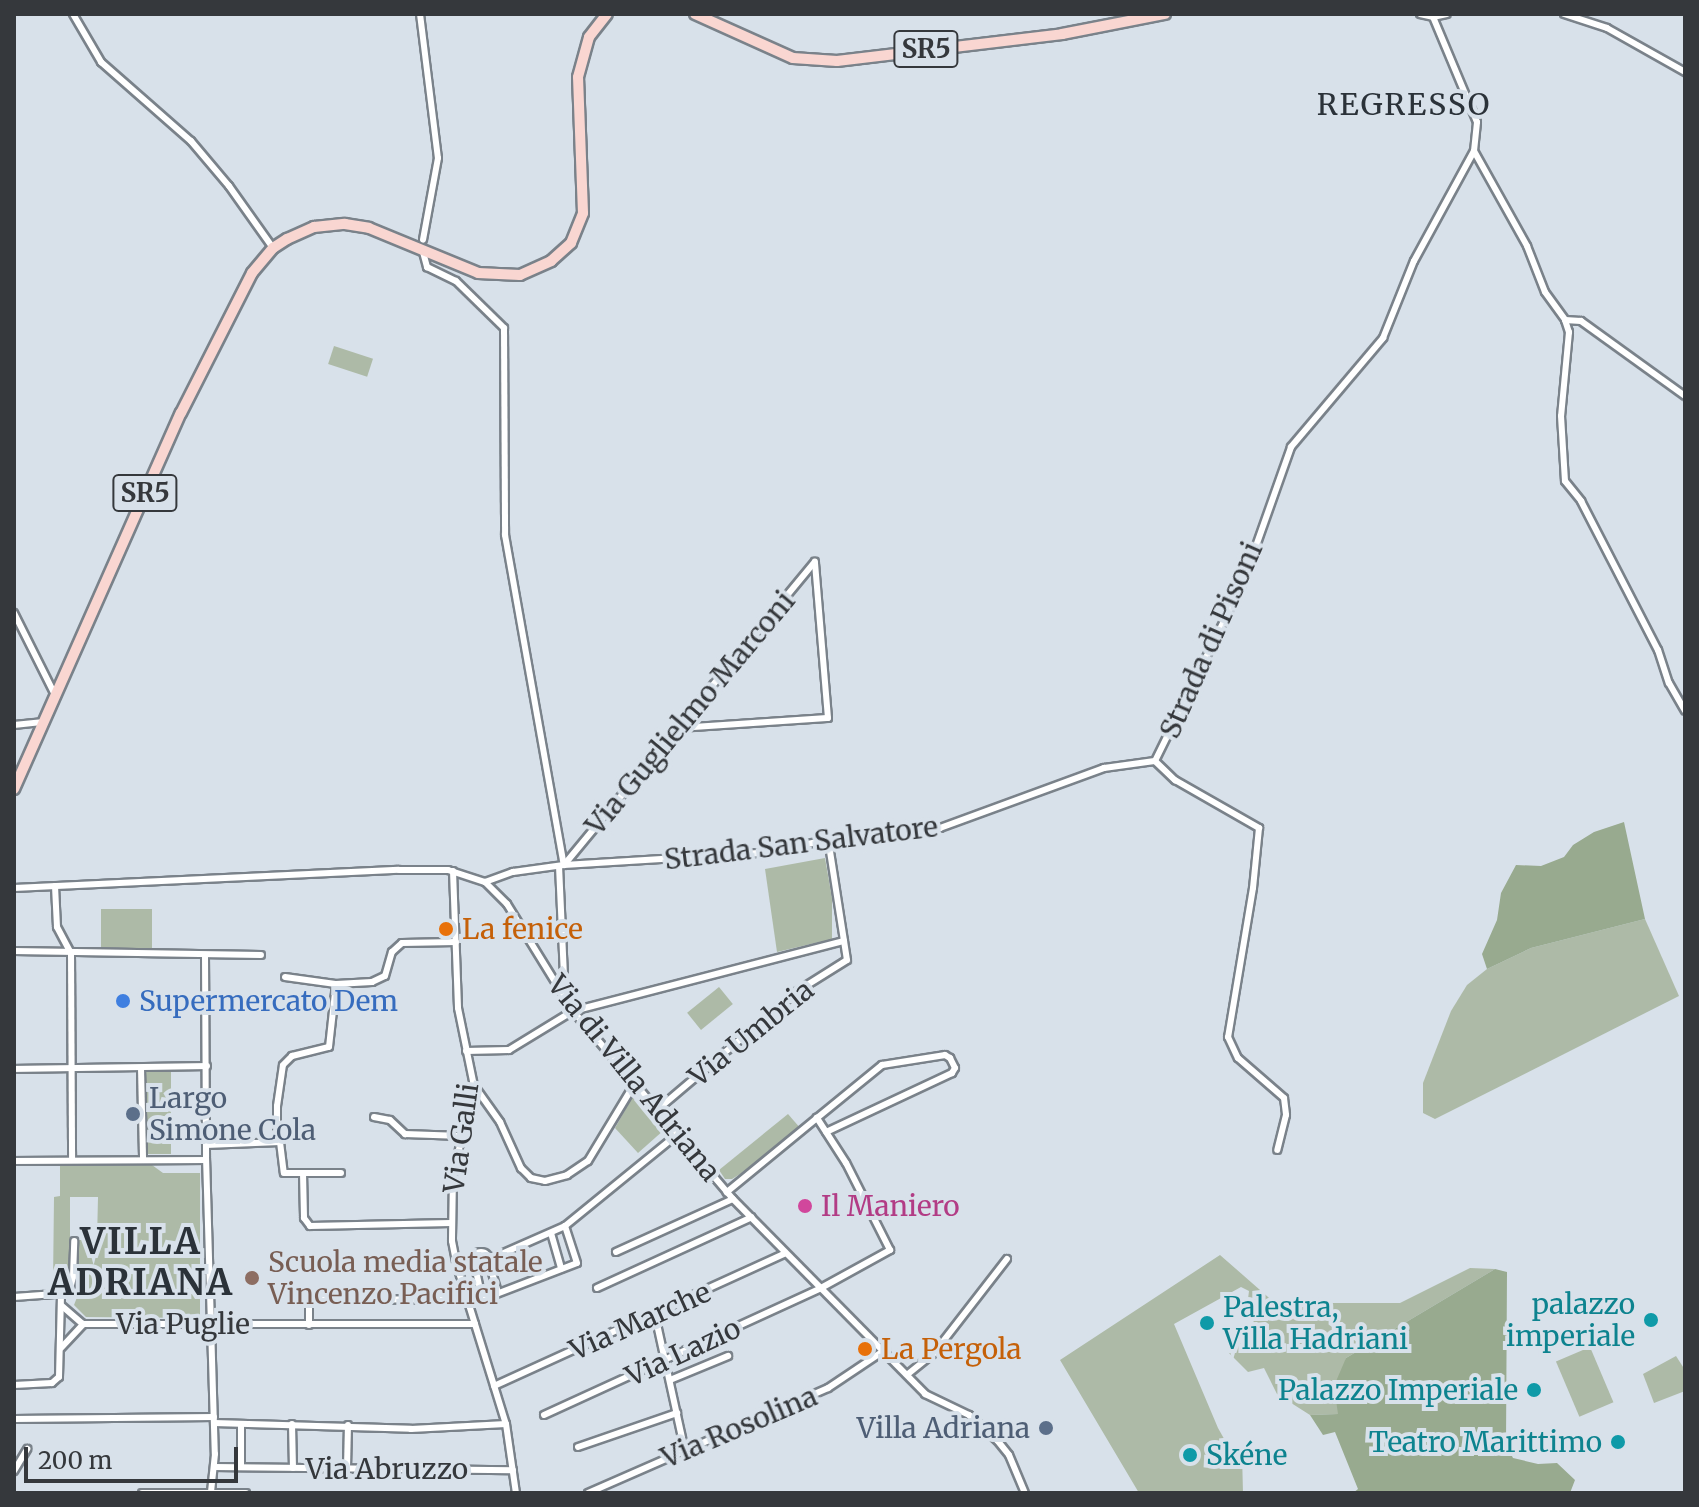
<!DOCTYPE html>
<meta charset="utf-8">
<style>
body{margin:0}
#map{position:relative;width:1699px;height:1507px;overflow:hidden;background:#d8e1ea;font-family:Merriweather,serif}
div>[style]{position:absolute}
[style*='--x']{left:calc(var(--x)*1px);top:calc(var(--y)*1px);width:calc(var(--w)*1px);rotate:calc(var(--a)*1deg)}
.green>*{inset:0;background:#adbaa7;transform-origin:0 0}
.forest>*{inset:0;background:#98aa8f}
.roads{filter:drop-shadow(2px 0 #7a828a) drop-shadow(-2px 0 #7a828a) drop-shadow(0 2px #7a828a) drop-shadow(0 -2px #7a828a)}
.minor>*{height:6px;margin:-3px;padding:0 3px;transform-origin:3px;border-radius:3px;background:#fff}
.minor>.ring{margin:-3px;padding:0;box-sizing:content-box;background:none;border:6px solid #fff;border-radius:50%}
.primary>*{height:10px;margin:-5px;padding:0 5px;transform-origin:5px;border-radius:5px;background:#f9d6d1}
.dots>*{width:22px;height:22px;translate:-50% -50%;box-sizing:border-box;border:4px solid #d8e1ea;border-radius:50%}
span{translate:-50% -50%;white-space:nowrap;text-align:center;line-height:1.15;-webkit-text-stroke:8px #d8e1ea;paint-order:stroke}
.shield-label span{padding:2px 6px;background:#d8e1ea;border:2px solid;border-radius:6px;-webkit-text-stroke-width:0}
.shield-label{font-size:26px;color:#35383c;font-weight:700}
.street-label{font-size:28px;color:#35383c}
.food-label{font-size:28px;color:#c56008}
.left{translate:0 -50%;text-align:left}
.shop-label{font-size:28px;color:#366cbe}
.service-label{font-size:28px;color:#4e5e75}
.right{translate:-100% -50%;text-align:right}
.hotel-label{font-size:28px;color:#b23c85}
.education-label{font-size:28px;color:#785e54}
.culture-label{font-size:28px;color:#0d838f}
.neighbourhood-label{font-size:30px;color:#2b3239;letter-spacing:2px}
.district-label{font-size:36px;color:#2b3239;font-weight:700;letter-spacing:2px}
.frame{position:absolute;inset:0;border:16px solid #35383c;pointer-events:none}
.scale{position:absolute;left:24px;top:1447px;width:214px;height:36px;box-sizing:border-box;border:4px solid #35383c;border-top:0;padding-left:10px;font-size:24px;line-height:28px;white-space:nowrap;color:#35383c;-webkit-text-stroke:6px #d8e1ea;paint-order:stroke}
</style>
<div id="map">
<div class="green">
<i style="left:334px;top:346px;width:41px;height:19px;rotate:18deg"></i>
<i style="clip-path:polygon(825px 858px,832px 898px,832px 939px,777px 952px,765px 869px)"></i>
<i style="left:101px;top:909px;width:51px;height:39px"></i>
<i style="clip-path:polygon(1645px 919px,1679px 996px,1435px 1119px,1423px 1113px,1423px 1083px,1451px 1011px,1467px 985px,1487px 969px,1531px 948px)"></i>
<i style="left:719px;top:987px;width:22px;height:41px;rotate:51deg"></i>
<i style="left:145px;top:1071px;width:26px;height:83px"></i>
<i style="clip-path:polygon(634px 1094px,664px 1130px,638px 1153px,615px 1128px)"></i>
<i style="clip-path:polygon(788px 1114px,801px 1129px,758px 1163px,732px 1179px,725px 1179px,719px 1170px)"></i>
<i style="clip-path:polygon(152px 1165px,163px 1173px,200px 1173px,200px 1318px,86px 1317px,74px 1305px,81px 1287px,76px 1276px,79px 1272px,75px 1274px,76px 1240px,97px 1240px,98px 1197px,70px 1197px,70px 1283px,53px 1284px,54px 1197px,60px 1196px,60px 1166px)"></i>
<i style="clip-path:polygon(1220px 1255px,1275px 1303px,1400px 1303px,1470px 1268px,1495px 1269px,1346px 1358px,1338px 1414px,1310px 1415px,1277px 1394px,1264px 1368px,1248px 1372px,1228px 1352px,1260px 1331px,1241px 1303px,1248px 1299px,1249px 1291px,1241px 1287px,1174px 1324px,1218px 1428px,1227px 1444px,1242px 1454px,1243px 1493px,1139px 1493px,1060px 1360px)"></i>
<i style="left:1590px;top:1347px;width:60px;height:37px;rotate:67deg"></i>
<i style="clip-path:polygon(1676px 1356px,1685px 1370px,1685px 1391px,1654px 1403px,1643px 1374px)"></i>
</div>
<div class="forest">
<i style="clip-path:polygon(1624px 822px,1645px 919px,1531px 948px,1487px 969px,1482px 954px,1497px 920px,1501px 893px,1516px 865px,1541px 866px,1564px 857px,1573px 845px,1594px 832px)"></i>
<i style="clip-path:polygon(1495px 1269px,1507px 1272px,1506px 1444px,1513px 1458px,1538px 1464px,1557px 1463px,1575px 1480px,1570px 1493px,1353px 1493px,1358px 1489px,1335px 1432px,1323px 1435px,1310px 1415px,1338px 1414px,1334px 1386px,1346px 1358px)"></i>
</div>
<div class="roads">
<div class="minor">
<i style="--x:73;--y:14;--w:56;--a:59.7"></i>
<i style="--x:101;--y:62;--w:120;--a:41.3"></i>
<i style="--x:191;--y:141;--w:59;--a:49.8"></i>
<i style="--x:229;--y:186;--w:76;--a:54.6"></i>
<i style="--x:420;--y:14;--w:145;--a:82.9"></i>
<i style="--x:438;--y:158;--w:83;--a:100.4"></i>
<i style="--x:1420;--y:14;--w:13;--a:13"></i>
<i style="--x:1433;--y:17;--w:14;--a:-12"></i>
<i style="--x:1564;--y:14;--w:45;--a:18"></i>
<i style="--x:1607;--y:28;--w:90;--a:29.4"></i>
<i style="--x:1474;--y:151;--w:109;--a:60.8"></i>
<i style="--x:1527;--y:246;--w:49;--a:68.6"></i>
<i style="--x:1545;--y:292;--w:34;--a:54"></i>
<i style="--x:1565;--y:320;--w:13;--a:72"></i>
<i style="--x:1569;--y:332;--w:84;--a:95.4"></i>
<i style="--x:1561;--y:416;--w:65;--a:86.5"></i>
<i style="--x:1565;--y:481;--w:26;--a:51"></i>
<i style="--x:1581;--y:501;--w:168;--a:62.7"></i>
<i style="--x:1658;--y:650;--w:35;--a:72"></i>
<i style="--x:1669;--y:683;--w:32;--a:60"></i>
<i style="--x:423;--y:252;--w:16;--a:75"></i>
<i style="--x:427;--y:267;--w:32;--a:26"></i>
<i style="--x:456;--y:281;--w:67;--a:44.4"></i>
<i style="--x:504;--y:328;--w:207;--a:89.7"></i>
<i style="--x:505;--y:535;--w:335;--a:79.9"></i>
<i style="--x:1565;--y:320;--w:16;--a:4"></i>
<i style="--x:1581;--y:321;--w:128;--a:35.8"></i>
<i style="--x:14;--y:613;--w:92;--a:63.4"></i>
<i style="--x:14;--y:725;--w:30;--a:-6"></i>
<i style="--x:678;--y:728;--w:150;--a:-3.8"></i>
<i style="--x:828;--y:718;--w:157;--a:-94.8"></i>
<i style="--x:1155;--y:761;--w:202;--a:-63.8"></i>
<i style="--x:1244;--y:580;--w:141;--a:-70.5"></i>
<i style="--x:1291;--y:447;--w:143;--a:-49.8"></i>
<i style="--x:1383;--y:338;--w:83;--a:-68.1"></i>
<i style="--x:1414;--y:261;--w:125;--a:-61.4"></i>
<i style="--x:1474;--y:151;--w:29;--a:-84"></i>
<i style="--x:1477;--y:122;--w:114;--a:-112.7"></i>
<i style="--x:1155;--y:761;--w:28;--a:44"></i>
<i style="--x:1175;--y:780;--w:97;--a:29.7"></i>
<i style="--x:1259;--y:828;--w:60;--a:95.7"></i>
<i style="--x:1253;--y:888;--w:151;--a:99.5"></i>
<i style="--x:1228;--y:1037;--w:23;--a:65"></i>
<i style="--x:1238;--y:1058;--w:61;--a:41"></i>
<i style="--x:1284;--y:1098;--w:17;--a:83"></i>
<i style="--x:1286;--y:1115;--w:36;--a:104"></i>
<i style="--x:564;--y:865;--w:393;--a:-50.4"></i>
<i style="--x:559;--y:866;--w:130;--a:87.4"></i>
<i style="--x:453;--y:871;--w:137;--a:87.9"></i>
<i style="--x:458;--y:1008;--w:80;--a:78.4"></i>
<i style="--x:474;--y:1086;--w:91;--a:103.3"></i>
<i style="--x:453;--y:1175;--w:66;--a:90.9"></i>
<i style="--x:452;--y:1241;--w:25;--a:79"></i>
<i style="--x:457;--y:1266;--w:165;--a:72.8"></i>
<i style="--x:506;--y:1424;--w:70;--a:81.8"></i>
<i style="--x:485;--y:882;--w:30;--a:-20"></i>
<i style="--x:513;--y:872;--w:51;--a:-7.8"></i>
<i style="--x:564;--y:865;--w:199;--a:-3.5"></i>
<i style="--x:763;--y:853;--w:111;--a:-11.4"></i>
<i style="--x:872;--y:831;--w:68;--a:-2.5"></i>
<i style="--x:940;--y:828;--w:175;--a:-20.1"></i>
<i style="--x:1104;--y:768;--w:51;--a:-7.8"></i>
<i style="--x:55;--y:886;--w:41;--a:87.2"></i>
<i style="--x:57;--y:927;--w:30;--a:62"></i>
<i style="--x:71;--y:953;--w:207;--a:89.7"></i>
<i style="--x:14;--y:888;--w:385;--a:-2.7"></i>
<i style="--x:399;--y:870;--w:49;--a:0"></i>
<i style="--x:448;--y:870;--w:39;--a:18"></i>
<i style="--x:485;--y:882;--w:31;--a:45"></i>
<i style="--x:507;--y:904;--w:126;--a:58.3"></i>
<i style="--x:573;--y:1011;--w:247;--a:49.6"></i>
<i style="--x:733;--y:1199;--w:274;--a:45.4"></i>
<i style="--x:925;--y:1394;--w:49;--a:25.5"></i>
<i style="--x:969;--y:1415;--w:38;--a:42"></i>
<i style="--x:997;--y:1440;--w:19;--a:51"></i>
<i style="--x:1009;--y:1455;--w:41;--a:67.2"></i>
<i style="--x:14;--y:951;--w:247;--a:0.9"></i>
<i style="--x:205;--y:955;--w:202;--a:89.7"></i>
<i style="--x:206;--y:1157;--w:297;--a:88.3"></i>
<i style="--x:215;--y:1454;--w:39;--a:96"></i>
<i style="--x:285;--y:977;--w:51;--a:7.8"></i>
<i style="--x:466;--y:1051;--w:43;--a:-1.3"></i>
<i style="--x:509;--y:1050;--w:75;--a:-31.4"></i>
<i style="--x:573;--y:1011;--w:280;--a:-14.5"></i>
<i style="--x:141;--y:1068;--w:91;--a:88.7"></i>
<i style="--x:14;--y:1069;--w:193;--a:-0.9"></i>
<i style="--x:473;--y:1084;--w:47;--a:54.6"></i>
<i style="--x:500;--y:1122;--w:51;--a:65.5"></i>
<i style="--x:521;--y:1168;--w:14;--a:45"></i>
<i style="--x:531;--y:1178;--w:14;--a:12"></i>
<i style="--x:545;--y:1181;--w:23;--a:-15"></i>
<i style="--x:567;--y:1175;--w:25;--a:-34"></i>
<i style="--x:588;--y:1161;--w:91;--a:-58.9"></i>
<i style="--x:657;--y:1110;--w:182;--a:-40.3"></i>
<i style="--x:796;--y:992;--w:60;--a:-32.1"></i>
<i style="--x:847;--y:960;--w:122;--a:-98.9"></i>
<i style="--x:374;--y:1117;--w:16;--a:11"></i>
<i style="--x:390;--y:1120;--w:21;--a:43"></i>
<i style="--x:405;--y:1134;--w:57;--a:2"></i>
<i style="--x:817;--y:1118;--w:84;--a:-39.2"></i>
<i style="--x:882;--y:1065;--w:64;--a:-9"></i>
<i style="--x:945;--y:1055;--w:6;--a:31"></i>
<i style="--x:950;--y:1058;--w:11;--a:63"></i>
<i style="--x:955;--y:1068;--w:6;--a:121"></i>
<i style="--x:952;--y:1073;--w:139;--a:154.9"></i>
<i style="--x:277;--y:1142;--w:36;--a:-90"></i>
<i style="--x:277;--y:1106;--w:41;--a:-81.7"></i>
<i style="--x:283;--y:1065;--w:13;--a:-45"></i>
<i style="--x:292;--y:1056;--w:38;--a:-14"></i>
<i style="--x:329;--y:1047;--w:63;--a:-83.7"></i>
<i style="--x:336;--y:984;--w:36;--a:-3"></i>
<i style="--x:372;--y:982;--w:14;--a:-25"></i>
<i style="--x:385;--y:976;--w:25;--a:-74"></i>
<i style="--x:392;--y:952;--w:13;--a:-42"></i>
<i style="--x:402;--y:943;--w:54;--a:-1.1"></i>
<i style="--x:206;--y:1145;--w:74;--a:-2.3"></i>
<i style="--x:280;--y:1142;--w:31;--a:83"></i>
<i style="--x:284;--y:1173;--w:57;--a:0"></i>
<i style="--x:14;--y:1161;--w:192;--a:-0.3"></i>
<i style="--x:303;--y:1173;--w:45;--a:88.7"></i>
<i style="--x:304;--y:1218;--w:10;--a:53"></i>
<i style="--x:310;--y:1226;--w:141;--a:-1.2"></i>
<i style="--x:551;--y:1233;--w:37;--a:74"></i>
<i class="ring" style="left:473px;top:1252px;width:10px;height:10px"></i>
<i style="--x:616;--y:1252;--w:128;--a:-24.4"></i>
<i style="--x:490;--y:1259;--w:82;--a:-23.7"></i>
<i style="--x:565;--y:1226;--w:146;--a:-39.2"></i>
<i style="--x:489;--y:1263;--w:31;--a:73"></i>
<i style="--x:475;--y:1266;--w:29;--a:78"></i>
<i style="--x:481;--y:1294;--w:6;--a:39"></i>
<i style="--x:486;--y:1298;--w:97;--a:-21"></i>
<i style="--x:577;--y:1263;--w:39;--a:-108"></i>
<i style="--x:597;--y:1288;--w:170;--a:-24.6"></i>
<i style="--x:14;--y:1297;--w:55;--a:-4.2"></i>
<i style="--x:69;--y:1293;--w:16;--a:-76"></i>
<i style="--x:73;--y:1277;--w:36;--a:-88"></i>
<i style="--x:62;--y:1306;--w:28;--a:41"></i>
<i style="--x:655;--y:1315;--w:139;--a:77.6"></i>
<i style="--x:83;--y:1324;--w:392;--a:0"></i>
<i style="--x:309;--y:1325;--w:25;--a:-90"></i>
<i style="--x:309;--y:1300;--w:158;--a:-0.4"></i>
<i style="--x:61;--y:1348;--w:33;--a:-47"></i>
<i style="--x:908;--y:1374;--w:33;--a:-39"></i>
<i style="--x:934;--y:1353;--w:119;--a:-52.2"></i>
<i style="--x:670;--y:1380;--w:63;--a:-22.5"></i>
<i style="--x:14;--y:1385;--w:38;--a:-3"></i>
<i style="--x:52;--y:1383;--w:9;--a:-41"></i>
<i style="--x:59;--y:1377;--w:81;--a:-88.6"></i>
<i style="--x:494;--y:1386;--w:319;--a:-24.5"></i>
<i style="--x:544;--y:1415;--w:305;--a:-24.6"></i>
<i style="--x:821;--y:1288;--w:79;--a:-28.8"></i>
<i style="--x:890;--y:1250;--w:97;--a:-116.8"></i>
<i style="--x:846;--y:1163;--w:54;--a:-122.8"></i>
<i style="--x:817;--y:1118;--w:117;--a:140.6"></i>
<i style="--x:14;--y:1419;--w:200;--a:-0.6"></i>
<i style="--x:214;--y:1423;--w:197;--a:1.7"></i>
<i style="--x:411;--y:1429;--w:95;--a:-3"></i>
<i style="--x:241;--y:1424;--w:43;--a:90"></i>
<i style="--x:292;--y:1424;--w:44;--a:88.7"></i>
<i style="--x:578;--y:1447;--w:105;--a:-19"></i>
<i style="--x:214;--y:1467;--w:299;--a:0.6"></i>
<i style="--x:347;--y:1468;--w:43;--a:-88.7"></i>
<i style="--x:14;--y:1471;--w:26;--a:-59"></i>
<i style="--x:142;--y:1493;--w:104;--a:0"></i>
<i style="--x:588;--y:1493;--w:262;--a:-23.6"></i>
<i style="--x:828;--y:1388;--w:69;--a:-33.7"></i>
</div>
<div class="primary">
<i style="--x:695;--y:14;--w:107;--a:24.2"></i>
<i style="--x:793;--y:58;--w:44;--a:3.9"></i>
<i style="--x:837;--y:61;--w:227;--a:-6.8"></i>
<i style="--x:1062;--y:34;--w:105;--a:-11"></i>
<i style="--x:14;--y:789;--w:411;--a:-66.1"></i>
<i style="--x:181;--y:413;--w:157;--a:-63.1"></i>
<i style="--x:252;--y:273;--w:33;--a:-50"></i>
<i style="--x:273;--y:248;--w:17;--a:-33"></i>
<i style="--x:287;--y:239;--w:30;--a:-24"></i>
<i style="--x:314;--y:227;--w:31;--a:-6"></i>
<i style="--x:345;--y:224;--w:24;--a:9"></i>
<i style="--x:369;--y:228;--w:118;--a:22.4"></i>
<i style="--x:478;--y:273;--w:42;--a:2.7"></i>
<i style="--x:520;--y:275;--w:34;--a:-24"></i>
<i style="--x:551;--y:261;--w:27;--a:-42"></i>
<i style="--x:571;--y:243;--w:32;--a:-68"></i>
<i style="--x:583;--y:213;--w:136;--a:-92.1"></i>
<i style="--x:578;--y:77;--w:41;--a:-74.6"></i>
<i style="--x:589;--y:37;--w:29;--a:-52"></i>
</div>
</div>
<div class="dots">
<i style="left:446px;top:929px;background:#e8710a"></i>
<i style="left:123px;top:1001px;background:#3f7fe0"></i>
<i style="left:133px;top:1114px;background:#5c6f8a"></i>
<i style="left:805px;top:1206px;background:#d1479c"></i>
<i style="left:252px;top:1278px;background:#8d6e63"></i>
<i style="left:1651px;top:1320px;background:#0f9aa8"></i>
<i style="left:1207px;top:1323px;background:#0f9aa8"></i>
<i style="left:865px;top:1349px;background:#e8710a"></i>
<i style="left:1534px;top:1390px;background:#0f9aa8"></i>
<i style="left:1046px;top:1428px;background:#5c6f8a"></i>
<i style="left:1618px;top:1442px;background:#0f9aa8"></i>
<i style="left:1190px;top:1455px;background:#0f9aa8"></i>
</div>
<div class="shield-label">
<span style="left:926px;top:49px">SR5</span>
<span style="left:145px;top:493px">SR5</span>
</div>
<div class="street-label">
<span style="left:1211px;top:640px;rotate:-66deg">Strada di Pisoni</span>
<span style="left:690px;top:713px;rotate:-50deg">Via Guglielmo Marconi</span>
<span style="left:801px;top:843px;rotate:-7deg">Strada San Salvatore</span>
<span style="left:751px;top:1033px;rotate:-39deg">Via Umbria</span>
<span style="left:634px;top:1078px;rotate:51deg">Via di Villa Adriana</span>
<span style="left:461px;top:1138px;rotate:-82deg">Via Galli</span>
<span style="left:640px;top:1321px;rotate:-24deg">Via Marche</span>
<span style="left:183px;top:1324px">Via Puglie</span>
<span style="left:683px;top:1352px;rotate:-25deg">Via Lazio</span>
<span style="left:739px;top:1427px;rotate:-23deg">Via Rosolina</span>
<span style="left:387px;top:1469px">Via Abruzzo</span>
</div>
<div class="food-label">
<span class="left" style="left:462px;top:929px">La fenice</span>
<span class="left" style="left:881px;top:1349px">La Pergola</span>
</div>
<div class="shop-label">
<span class="left" style="left:139px;top:1001px">Supermercato Dem</span>
</div>
<div class="service-label">
<span class="left" style="left:149px;top:1114px">Largo<br>Simone Cola</span>
<span class="right" style="left:1030px;top:1428px">Villa Adriana</span>
</div>
<div class="hotel-label">
<span class="left" style="left:821px;top:1206px">Il Maniero</span>
</div>
<div class="education-label">
<span class="left" style="left:268px;top:1278px">Scuola media statale<br>Vincenzo Pacifici</span>
</div>
<div class="culture-label">
<span class="right" style="left:1635px;top:1320px">palazzo<br>imperiale</span>
<span class="left" style="left:1223px;top:1323px">Palestra,<br>Villa Hadriani</span>
<span class="right" style="left:1518px;top:1390px">Palazzo Imperiale</span>
<span class="right" style="left:1602px;top:1442px">Teatro Marittimo</span>
<span class="left" style="left:1206px;top:1455px">Skéne</span>
</div>
<div class="neighbourhood-label">
<span style="left:1404px;top:104px">REGRESSO</span>
</div>
<div class="district-label">
<span style="left:141px;top:1262px">VILLA<br>ADRIANA</span>
</div>
<div class="frame"></div>
<div class="scale">200 m</div>
</div>
